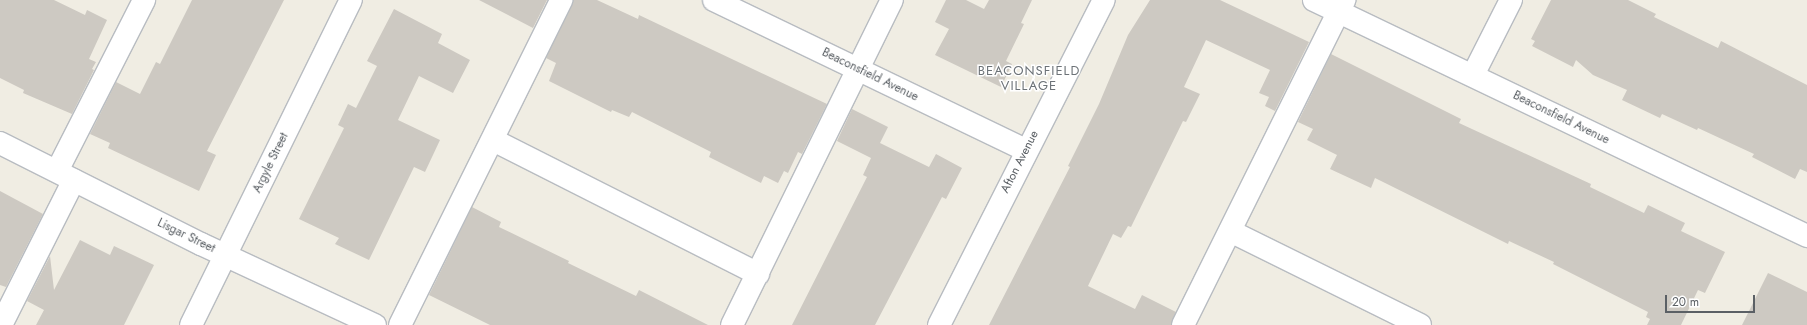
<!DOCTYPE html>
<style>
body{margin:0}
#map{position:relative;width:1807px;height:325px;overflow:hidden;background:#f0ede3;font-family:Jost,sans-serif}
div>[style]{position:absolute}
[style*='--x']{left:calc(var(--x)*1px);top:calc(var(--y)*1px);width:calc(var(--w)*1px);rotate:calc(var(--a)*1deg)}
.building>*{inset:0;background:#cdc9c2}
.roads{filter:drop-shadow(1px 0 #b8bcc1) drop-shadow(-1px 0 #b8bcc1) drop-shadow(0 1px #b8bcc1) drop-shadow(0 -1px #b8bcc1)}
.minor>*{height:22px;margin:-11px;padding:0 11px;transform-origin:11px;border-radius:11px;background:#fff}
span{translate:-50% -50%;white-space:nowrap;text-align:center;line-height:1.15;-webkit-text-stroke:3px #fff;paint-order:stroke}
.street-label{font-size:12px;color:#5b6065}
.neighbourhood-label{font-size:13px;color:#6c7277;letter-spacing:1px}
.scale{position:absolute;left:1665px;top:295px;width:90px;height:18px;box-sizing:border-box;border:2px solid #5b6065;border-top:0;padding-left:5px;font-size:12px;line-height:14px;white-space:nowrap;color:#5b6065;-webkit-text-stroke:3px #fff;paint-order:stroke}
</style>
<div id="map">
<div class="building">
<i style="clip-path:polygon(0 0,54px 0,85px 15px,87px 10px,107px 20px,89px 59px,96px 62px,92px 69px,94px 70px,72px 114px,23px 93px,24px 90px,0 78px)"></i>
<i style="clip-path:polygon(192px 0,284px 0,207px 151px,216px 155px,199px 191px,108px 148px,110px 143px,90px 134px,116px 82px,140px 94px,156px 62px,160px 64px)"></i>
<i style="clip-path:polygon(479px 0,547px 0,533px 28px)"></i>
<i style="clip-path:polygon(573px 0,597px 0,638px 19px,639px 15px,827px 104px,802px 154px,798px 152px,788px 173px,784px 171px,778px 183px,764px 176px,761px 183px,709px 157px,711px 152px,632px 112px,629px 117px,612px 110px,611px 112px,549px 81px,556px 63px,546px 58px)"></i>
<i style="clip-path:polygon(946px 0,966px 0,984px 9px,989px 0,1032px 0,1021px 23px,1024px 24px,1006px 61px,1012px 64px,1001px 87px,935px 55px,949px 29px,935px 22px)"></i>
<i style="clip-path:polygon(1150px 0,1220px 0,1309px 42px,1275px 111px,1265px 106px,1269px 97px,1259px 93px,1270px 70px,1206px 40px,1184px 87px,1200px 94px,1186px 122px,1183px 121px,1131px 227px,1128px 226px,1121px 238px,1113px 234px,1088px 286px,1135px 309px,1142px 295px,1176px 312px,1171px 325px,989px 325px,1070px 167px,1068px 166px,1099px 104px,1128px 35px)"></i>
<i style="clip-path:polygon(1551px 0,1628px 0,1656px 14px,1654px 17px,1718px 48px,1721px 41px,1807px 85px,1807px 172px,1800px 169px,1795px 179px,1752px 157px,1754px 154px,1698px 128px,1697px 130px,1662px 114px,1660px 118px,1622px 100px,1627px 90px,1593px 75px,1576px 60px,1573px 67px,1532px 46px,1535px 41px,1531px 39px)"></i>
<i style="clip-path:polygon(394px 9px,442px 34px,438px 43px,470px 60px,453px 93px,419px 76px,398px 120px,440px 140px,425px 172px,414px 167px,369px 260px,335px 244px,339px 238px,299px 219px,344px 128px,338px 125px,348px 104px,356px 108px,377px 66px,367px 61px)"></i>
<i style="clip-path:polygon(1331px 54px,1461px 119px,1459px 123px,1591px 184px,1590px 187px,1644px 213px,1648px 205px,1685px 223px,1681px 231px,1725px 252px,1705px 293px,1698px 290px,1681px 325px,1647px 325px,1650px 319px,1646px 317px,1648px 312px,1553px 264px,1554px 262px,1509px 241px,1508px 244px,1375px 178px,1371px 188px,1330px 169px,1337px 155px,1307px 140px,1313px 129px,1298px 122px)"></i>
<i style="clip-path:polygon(852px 109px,888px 127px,880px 143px,929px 167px,936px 154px,962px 168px,946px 199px,942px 197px,875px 325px,792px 325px,867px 177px,863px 175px,871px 158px,837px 141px)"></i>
<i style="clip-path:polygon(0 191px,43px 214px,6px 287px,0 285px)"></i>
<i style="clip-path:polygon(472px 207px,501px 222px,499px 227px,569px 261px,568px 263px,636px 296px,639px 290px,708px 325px,490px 325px,429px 295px)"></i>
<i style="clip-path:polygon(80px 240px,110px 255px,114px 246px,154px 265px,124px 325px,36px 325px,44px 310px,27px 301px,50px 256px,54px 290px)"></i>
<i style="clip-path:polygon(1768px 273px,1807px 292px,1807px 325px,1742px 325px)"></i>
</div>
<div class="roads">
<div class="minor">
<i style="--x:714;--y:0;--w:346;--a:25.7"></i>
<i style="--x:1314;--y:0;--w:547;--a:25.58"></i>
<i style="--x:1473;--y:75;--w:84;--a:-63.1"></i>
<i style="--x:493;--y:140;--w:297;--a:26.8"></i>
<i style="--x:0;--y:143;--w:225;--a:26.7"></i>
<i style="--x:201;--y:244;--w:192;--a:25"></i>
<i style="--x:57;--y:171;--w:192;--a:-63"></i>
<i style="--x:1230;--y:231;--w:212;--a:26.3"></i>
<i style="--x:1;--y:325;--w:162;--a:-63.3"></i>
<i style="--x:191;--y:325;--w:362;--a:-63.8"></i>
<i style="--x:400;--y:325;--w:363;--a:-63.6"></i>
<i style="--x:732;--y:325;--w:362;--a:-63.8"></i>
<i style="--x:939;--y:325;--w:364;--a:-63.1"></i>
<i style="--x:1183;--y:325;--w:363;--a:-63.6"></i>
</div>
</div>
<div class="street-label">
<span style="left:870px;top:75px;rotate:26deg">Beaconsfield Avenue</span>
<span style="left:1561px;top:118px;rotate:26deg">Beaconsfield Avenue</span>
<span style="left:1020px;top:162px;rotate:-63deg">Afton Avenue</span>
<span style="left:271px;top:163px;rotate:-64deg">Argyle Street</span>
<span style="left:186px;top:236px;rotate:26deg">Lisgar Street</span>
</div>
<div class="neighbourhood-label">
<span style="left:1029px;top:79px">BEACONSFIELD<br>VILLAGE</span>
</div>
<div class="scale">20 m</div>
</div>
